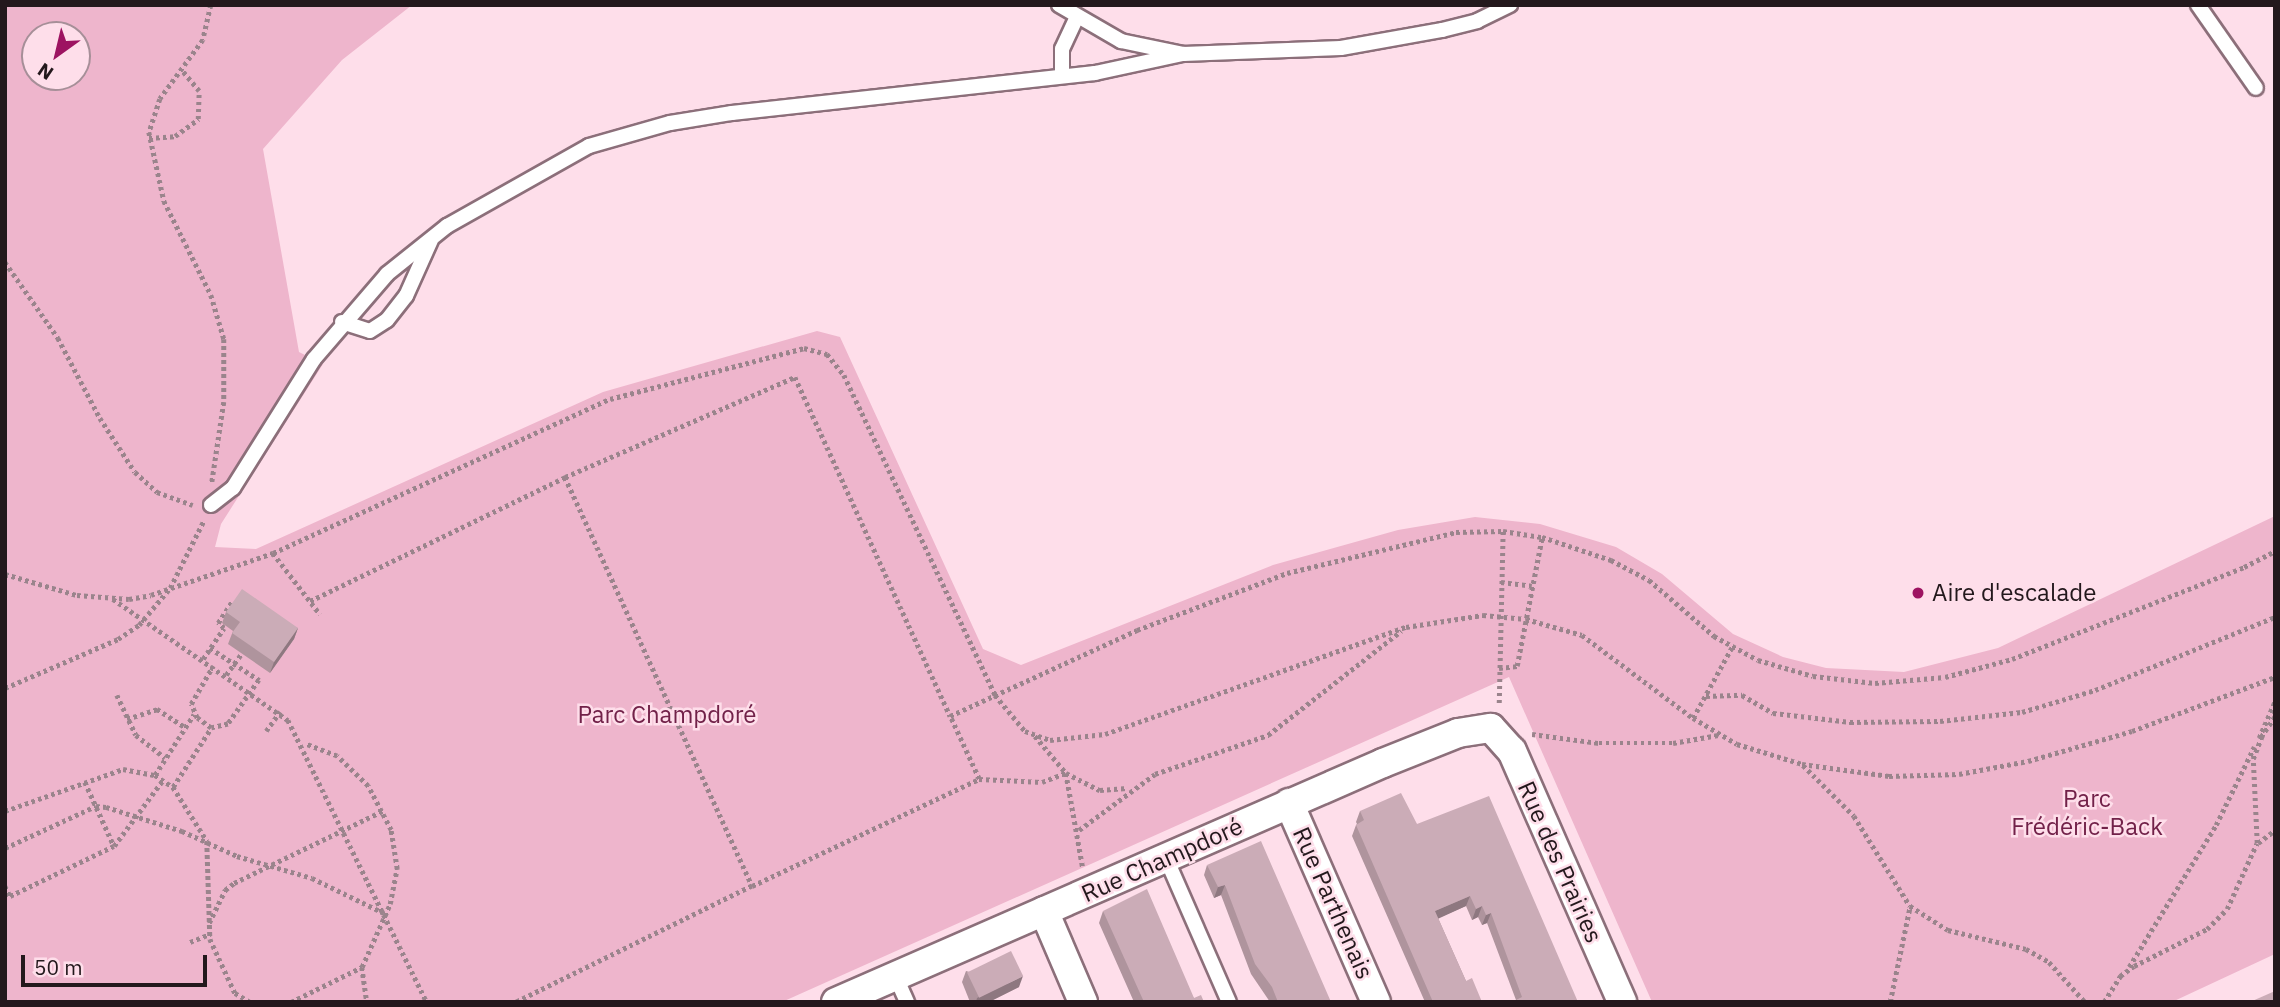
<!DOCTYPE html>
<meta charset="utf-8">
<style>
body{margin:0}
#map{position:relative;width:2280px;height:1007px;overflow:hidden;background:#fedeea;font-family:"IBM Plex Sans",sans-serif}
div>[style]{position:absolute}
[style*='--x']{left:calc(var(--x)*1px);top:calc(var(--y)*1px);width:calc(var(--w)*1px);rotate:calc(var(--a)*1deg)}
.green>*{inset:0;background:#eeb5cc}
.path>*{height:4.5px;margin-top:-2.25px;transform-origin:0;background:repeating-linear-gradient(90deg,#9a848c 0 3.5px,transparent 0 7px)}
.roads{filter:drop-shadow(2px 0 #8c6f7a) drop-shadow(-2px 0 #8c6f7a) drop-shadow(0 2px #8c6f7a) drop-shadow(0 -2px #8c6f7a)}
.lane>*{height:14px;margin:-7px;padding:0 7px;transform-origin:7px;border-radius:7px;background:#fff}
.street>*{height:28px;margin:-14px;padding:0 14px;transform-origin:14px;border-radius:14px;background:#fff}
.wall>*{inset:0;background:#af949d}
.shaded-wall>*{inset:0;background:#8e7880}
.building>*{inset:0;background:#cbacb7;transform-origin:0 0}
.dots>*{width:19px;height:19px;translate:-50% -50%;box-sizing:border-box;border:4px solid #fedeea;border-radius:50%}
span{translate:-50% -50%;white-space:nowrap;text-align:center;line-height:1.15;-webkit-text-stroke:5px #fedeea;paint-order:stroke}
.poi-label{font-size:24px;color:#23181c}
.left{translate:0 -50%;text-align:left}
.park-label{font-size:24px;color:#722149}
.street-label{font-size:24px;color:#23181c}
.frame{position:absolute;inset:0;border:7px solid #23181c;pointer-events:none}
.north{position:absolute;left:21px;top:21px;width:70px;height:70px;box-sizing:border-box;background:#fedeea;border:2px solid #a68f98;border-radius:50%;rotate:214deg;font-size:19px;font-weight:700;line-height:28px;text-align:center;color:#23181c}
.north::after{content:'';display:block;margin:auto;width:24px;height:32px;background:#9d1361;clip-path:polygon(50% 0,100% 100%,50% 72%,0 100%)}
.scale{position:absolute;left:21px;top:955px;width:186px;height:32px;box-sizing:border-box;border:4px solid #23181c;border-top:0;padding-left:9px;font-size:21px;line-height:24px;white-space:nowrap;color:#23181c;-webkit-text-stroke:5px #fedeea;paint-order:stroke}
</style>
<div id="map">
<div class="green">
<i style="clip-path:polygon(evenodd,5px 5px,412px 5px,342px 60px,263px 149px,299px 352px,323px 364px,221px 524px,215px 547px,256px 549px,603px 392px,817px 331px,840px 337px,983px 649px,1021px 665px,1273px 565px,1398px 530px,1475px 517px,1540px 524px,1616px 547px,1662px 574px,1733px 634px,1783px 657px,1826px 668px,1904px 672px,1998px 648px,2275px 516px,2275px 954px,2172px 1002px,1652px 1002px,1509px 677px,782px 1002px,5px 1002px,5px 5px,35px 35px,77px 35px,77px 77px,35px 77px,35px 35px)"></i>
</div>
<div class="path">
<i style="--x:211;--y:5;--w:36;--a:103"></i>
<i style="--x:203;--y:40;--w:73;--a:126.1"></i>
<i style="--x:160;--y:99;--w:35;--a:108"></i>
<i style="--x:149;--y:132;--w:71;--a:77.7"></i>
<i style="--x:164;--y:201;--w:105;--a:63.4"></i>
<i style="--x:211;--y:295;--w:46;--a:73.5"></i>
<i style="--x:224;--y:339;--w:63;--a:90"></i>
<i style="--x:224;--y:402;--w:81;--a:98.5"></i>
<i style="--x:149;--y:138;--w:26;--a:-4"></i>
<i style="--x:175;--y:136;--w:29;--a:-36"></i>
<i style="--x:198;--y:119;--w:28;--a:-88"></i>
<i style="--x:199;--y:91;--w:26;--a:-130"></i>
<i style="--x:5;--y:262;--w:93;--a:55.1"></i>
<i style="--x:58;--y:338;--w:90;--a:62.3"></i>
<i style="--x:100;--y:418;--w:64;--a:57.1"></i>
<i style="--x:135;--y:472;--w:30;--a:42"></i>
<i style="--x:157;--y:492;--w:38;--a:20"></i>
<i style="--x:565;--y:477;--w:251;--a:-23.5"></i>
<i style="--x:795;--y:377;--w:373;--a:65.4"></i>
<i style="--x:950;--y:716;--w:206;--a:-24.7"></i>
<i style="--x:1137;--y:630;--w:160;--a:-20.8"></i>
<i style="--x:1287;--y:573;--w:174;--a:-13.6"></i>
<i style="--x:1456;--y:532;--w:47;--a:-1.2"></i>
<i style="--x:1503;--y:531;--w:39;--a:9"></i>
<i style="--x:1542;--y:537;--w:73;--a:18.4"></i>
<i style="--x:1611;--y:560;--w:43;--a:27.8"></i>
<i style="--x:1649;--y:580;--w:86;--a:40.7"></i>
<i style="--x:1714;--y:636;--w:50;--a:28.6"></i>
<i style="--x:1758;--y:660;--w:57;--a:16.2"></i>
<i style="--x:1813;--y:676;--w:62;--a:6.4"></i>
<i style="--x:1875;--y:683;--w:70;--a:-4.9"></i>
<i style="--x:1945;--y:677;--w:69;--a:-15"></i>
<i style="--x:2012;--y:659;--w:250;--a:-21.6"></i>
<i style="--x:2244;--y:567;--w:35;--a:-27"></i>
<i style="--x:273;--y:553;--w:77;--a:52.4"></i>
<i style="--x:5;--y:574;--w:75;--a:16.3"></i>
<i style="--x:77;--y:595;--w:52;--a:4.4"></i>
<i style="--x:129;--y:599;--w:22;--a:-10"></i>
<i style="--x:151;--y:595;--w:129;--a:-19"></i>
<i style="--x:273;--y:553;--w:371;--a:-24.6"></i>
<i style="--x:610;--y:399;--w:201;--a:-14.7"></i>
<i style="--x:804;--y:348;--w:24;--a:15"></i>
<i style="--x:827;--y:354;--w:27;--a:51"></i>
<i style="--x:844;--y:375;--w:354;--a:64.7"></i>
<i style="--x:995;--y:695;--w:47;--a:50.2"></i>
<i style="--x:1025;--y:731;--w:27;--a:20"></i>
<i style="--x:1050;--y:740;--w:55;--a:-6.2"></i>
<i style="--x:1105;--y:734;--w:319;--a:-19.6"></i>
<i style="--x:1406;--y:627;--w:78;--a:-8.9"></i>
<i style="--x:1483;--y:615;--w:43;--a:5.3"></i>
<i style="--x:1526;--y:619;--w:58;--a:15.9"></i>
<i style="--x:1582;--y:635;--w:139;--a:36.8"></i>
<i style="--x:1693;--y:718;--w:51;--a:30.6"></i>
<i style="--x:1737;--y:744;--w:68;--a:17.1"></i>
<i style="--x:1802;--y:764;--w:88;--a:7.9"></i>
<i style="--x:1889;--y:776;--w:70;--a:-1.6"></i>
<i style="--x:1959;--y:774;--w:70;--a:-10.7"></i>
<i style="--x:2028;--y:761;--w:108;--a:-16.1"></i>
<i style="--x:2132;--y:731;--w:153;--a:-20.7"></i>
<i style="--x:1501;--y:582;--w:31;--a:7"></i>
<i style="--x:113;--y:599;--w:213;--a:34.7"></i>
<i style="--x:288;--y:720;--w:314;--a:63.8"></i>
<i style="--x:310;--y:601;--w:284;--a:-25.9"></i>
<i style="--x:565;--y:477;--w:450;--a:65.4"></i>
<i style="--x:752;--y:886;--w:263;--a:153.8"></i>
<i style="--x:210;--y:648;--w:59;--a:33.1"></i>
<i style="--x:259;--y:680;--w:54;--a:125.2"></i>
<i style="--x:228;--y:724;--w:17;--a:167"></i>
<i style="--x:211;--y:728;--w:17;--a:-144"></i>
<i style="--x:197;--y:718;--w:15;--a:-113"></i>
<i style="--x:191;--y:704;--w:44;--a:-59.9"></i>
<i style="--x:203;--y:659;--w:37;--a:-56"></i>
<i style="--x:224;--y:628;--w:8;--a:-140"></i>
<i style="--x:218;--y:623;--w:27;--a:-57"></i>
<i style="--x:1499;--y:668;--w:18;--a:-6"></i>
<i style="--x:1517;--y:666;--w:131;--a:-79"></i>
<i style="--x:226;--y:675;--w:27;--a:-54"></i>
<i style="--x:5;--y:688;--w:123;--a:-23.4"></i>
<i style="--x:118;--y:639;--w:25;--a:-34"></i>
<i style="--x:139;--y:625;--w:48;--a:-50"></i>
<i style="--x:170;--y:588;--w:76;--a:-63.4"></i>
<i style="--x:117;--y:695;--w:44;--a:64.6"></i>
<i style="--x:136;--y:735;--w:37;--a:38"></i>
<i style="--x:1706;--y:696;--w:36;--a:-2"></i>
<i style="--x:1742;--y:695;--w:36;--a:30"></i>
<i style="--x:1773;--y:713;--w:78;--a:6.7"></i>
<i style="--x:1850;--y:722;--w:90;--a:-0.6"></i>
<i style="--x:1940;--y:721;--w:82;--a:-6.3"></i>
<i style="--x:2022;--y:712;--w:76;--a:-16.8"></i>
<i style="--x:2095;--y:690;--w:194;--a:-22.1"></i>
<i style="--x:1499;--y:703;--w:172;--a:-88.7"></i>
<i style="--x:1693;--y:718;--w:81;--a:-61.2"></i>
<i style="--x:127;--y:719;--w:32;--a:-18"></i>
<i style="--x:157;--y:709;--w:33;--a:33"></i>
<i style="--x:266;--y:731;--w:24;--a:-54"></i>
<i style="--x:1532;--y:734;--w:68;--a:7.7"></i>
<i style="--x:1599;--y:743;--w:74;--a:0"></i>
<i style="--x:1673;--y:743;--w:46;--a:-10.1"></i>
<i style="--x:1035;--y:736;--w:48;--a:50"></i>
<i style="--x:1066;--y:773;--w:97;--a:79.9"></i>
<i style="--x:2261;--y:737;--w:25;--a:-56"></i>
<i style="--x:2259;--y:738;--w:40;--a:-66.6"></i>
<i style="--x:1803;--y:765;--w:72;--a:45"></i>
<i style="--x:1854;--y:816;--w:106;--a:58.1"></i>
<i style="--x:1910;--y:906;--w:45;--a:32.3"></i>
<i style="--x:1948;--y:930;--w:80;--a:13.7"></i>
<i style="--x:2026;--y:949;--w:26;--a:29"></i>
<i style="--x:2049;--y:962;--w:54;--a:48"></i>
<i style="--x:155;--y:775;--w:72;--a:-57.4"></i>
<i style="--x:979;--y:779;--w:63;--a:2.7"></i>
<i style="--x:1042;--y:782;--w:26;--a:-21"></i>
<i style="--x:1066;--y:773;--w:38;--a:27"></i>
<i style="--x:1100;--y:790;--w:27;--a:-4"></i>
<i style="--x:85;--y:782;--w:70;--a:65.6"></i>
<i style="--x:173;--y:787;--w:70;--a:-57.2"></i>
<i style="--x:5;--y:811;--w:125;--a:-19.6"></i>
<i style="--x:123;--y:769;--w:33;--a:11"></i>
<i style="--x:155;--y:775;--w:22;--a:34"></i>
<i style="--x:173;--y:787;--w:64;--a:57.8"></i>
<i style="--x:207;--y:841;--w:98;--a:88.2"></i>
<i style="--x:210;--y:939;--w:60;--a:65.2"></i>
<i style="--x:235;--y:993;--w:17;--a:31"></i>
<i style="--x:1079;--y:830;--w:94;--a:-36.4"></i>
<i style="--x:1155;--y:774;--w:120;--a:-19"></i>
<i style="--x:1268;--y:735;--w:169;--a:-38"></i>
<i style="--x:2258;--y:843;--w:21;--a:-37"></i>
<i style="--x:5;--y:848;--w:100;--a:-24.8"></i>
<i style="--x:96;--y:806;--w:10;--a:6"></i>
<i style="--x:106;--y:807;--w:80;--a:17.5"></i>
<i style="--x:182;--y:831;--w:60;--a:24.4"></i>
<i style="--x:237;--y:856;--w:78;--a:16.3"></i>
<i style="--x:312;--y:878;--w:80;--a:25.9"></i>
<i style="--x:5;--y:886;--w:11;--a:63"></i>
<i style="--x:10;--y:896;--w:115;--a:-25.7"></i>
<i style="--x:114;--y:846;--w:82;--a:-53.4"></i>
<i style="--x:752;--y:886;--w:251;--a:-25.2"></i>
<i style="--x:979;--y:779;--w:69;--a:-114.7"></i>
<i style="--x:209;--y:923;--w:37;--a:-64"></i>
<i style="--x:225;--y:890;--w:11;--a:-38"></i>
<i style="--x:234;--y:883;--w:165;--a:-25.9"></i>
<i style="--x:190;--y:942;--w:22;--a:-22"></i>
<i style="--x:362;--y:967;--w:35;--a:82"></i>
<i style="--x:2129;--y:967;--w:167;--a:-58.5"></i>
<i style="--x:2216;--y:825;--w:87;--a:-64"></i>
<i style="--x:291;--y:1002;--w:79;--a:-26.2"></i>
<i style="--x:362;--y:967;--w:69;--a:-66"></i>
<i style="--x:390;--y:904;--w:36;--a:-79"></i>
<i style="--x:397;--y:869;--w:39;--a:-99"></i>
<i style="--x:391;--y:830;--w:50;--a:-117.6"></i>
<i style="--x:368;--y:786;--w:43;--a:-135.9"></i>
<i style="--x:337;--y:756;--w:34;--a:-159"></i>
<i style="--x:1890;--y:1002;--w:98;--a:-78.2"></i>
<i style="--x:2104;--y:1002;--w:31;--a:-58"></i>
<i style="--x:2120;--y:976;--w:17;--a:-36"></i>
<i style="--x:2134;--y:966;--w:82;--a:-26.9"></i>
<i style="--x:2207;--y:929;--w:28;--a:-45"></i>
<i style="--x:2227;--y:909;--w:72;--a:-65.6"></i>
<i style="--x:2257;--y:843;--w:84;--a:-92.7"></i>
<i style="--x:2253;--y:759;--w:26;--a:-69"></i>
</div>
<div class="roads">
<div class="lane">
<i style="--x:1059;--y:5;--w:72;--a:30.1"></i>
<i style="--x:1121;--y:41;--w:63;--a:11.8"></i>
<i style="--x:1183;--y:54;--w:158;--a:-2.2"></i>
<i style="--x:1341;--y:48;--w:103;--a:-10.1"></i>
<i style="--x:1442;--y:30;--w:36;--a:-14"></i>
<i style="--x:1477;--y:21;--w:37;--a:-26"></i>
<i style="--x:2198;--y:5;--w:101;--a:55.1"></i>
<i style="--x:1062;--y:76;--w:27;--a:-90"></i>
<i style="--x:1062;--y:49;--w:35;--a:-65"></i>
<i style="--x:342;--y:322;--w:29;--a:18"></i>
<i style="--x:370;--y:331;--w:20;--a:-33"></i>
<i style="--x:387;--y:320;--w:31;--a:-52"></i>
<i style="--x:406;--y:296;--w:61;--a:-65.9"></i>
<i style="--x:211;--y:505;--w:28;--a:-38"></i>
<i style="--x:233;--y:488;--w:152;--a:-57.9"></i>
<i style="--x:314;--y:359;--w:112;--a:-49.3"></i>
<i style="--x:387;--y:274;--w:77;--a:-38.7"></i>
<i style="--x:447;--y:226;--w:163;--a:-29.4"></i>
<i style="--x:589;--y:146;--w:84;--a:-15.9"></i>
<i style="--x:670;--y:123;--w:63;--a:-9.2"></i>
<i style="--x:732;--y:113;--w:365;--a:-6.3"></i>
<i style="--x:1095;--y:73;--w:90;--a:-12.2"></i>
<i style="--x:1166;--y:858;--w:157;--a:66.4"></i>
<i style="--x:895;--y:975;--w:30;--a:66"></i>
</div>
<div class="street">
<i style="--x:1289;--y:803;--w:217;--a:66.4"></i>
<i style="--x:1044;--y:911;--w:99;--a:66.8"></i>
<i style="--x:836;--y:1002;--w:597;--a:-23.6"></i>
<i style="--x:1383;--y:763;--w:81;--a:-21.8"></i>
<i style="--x:1458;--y:733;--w:33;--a:-9"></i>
<i style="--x:1491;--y:728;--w:31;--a:48"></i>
<i style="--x:1512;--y:751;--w:274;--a:66.3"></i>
</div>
</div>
<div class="wall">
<i style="clip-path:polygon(226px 612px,298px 628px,294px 639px,270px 673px,228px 644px,233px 631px,222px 623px)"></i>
<i style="clip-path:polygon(1360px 811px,1417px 824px,1578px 1002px,1516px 1000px,1487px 923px,1482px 925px,1478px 917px,1472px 920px,1466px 906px,1438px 918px,1466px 981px,1482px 1002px,1425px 1002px,1352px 836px,1356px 825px,1357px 824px,1356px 822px)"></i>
<i style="clip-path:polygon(1207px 865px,1331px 1002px,1270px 1002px,1251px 974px,1221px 895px,1214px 898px,1204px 875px)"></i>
<i style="clip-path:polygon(1103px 911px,1194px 998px,1204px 1002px,1134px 1002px,1099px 923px)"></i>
<i style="clip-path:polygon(966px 971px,1019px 987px,989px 1002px,970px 1002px,962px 982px)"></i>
</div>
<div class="shaded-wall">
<i style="clip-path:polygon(298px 628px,294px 639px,270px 673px,274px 662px)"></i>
<i style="clip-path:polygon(1225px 885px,1221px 895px,1214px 898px,1218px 887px)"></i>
<i style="clip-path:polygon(1470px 896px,1466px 906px,1431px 922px,1435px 911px)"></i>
<i style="clip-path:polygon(1482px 906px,1478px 917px,1472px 920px,1476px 909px)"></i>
<i style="clip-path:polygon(1491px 913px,1487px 923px,1482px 925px,1486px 915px)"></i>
<i style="clip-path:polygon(1023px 976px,1019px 987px,989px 1002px,976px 1002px,977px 998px)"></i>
</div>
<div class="building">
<i style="clip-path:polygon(242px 589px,298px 628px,274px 662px,232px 633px,240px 622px,226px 612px)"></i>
<i style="clip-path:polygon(1401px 793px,1417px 824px,1489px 796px,1578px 1002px,1512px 1002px,1522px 997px,1491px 913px,1486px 915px,1482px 906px,1476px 909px,1470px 896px,1435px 911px,1466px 981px,1472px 978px,1482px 1002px,1433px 1002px,1356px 825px,1364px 820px,1360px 811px)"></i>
<i style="clip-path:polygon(1261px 841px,1331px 1002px,1278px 1002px,1272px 987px,1255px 964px,1225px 885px,1218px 887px,1207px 865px)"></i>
<i style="clip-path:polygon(1147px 889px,1194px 998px,1201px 995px,1204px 1002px,1144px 1002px,1103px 911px)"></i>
<i style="left:1011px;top:951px;width:28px;height:49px;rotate:64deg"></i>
<i style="clip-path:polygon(2275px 991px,2275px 1002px,2250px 1002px)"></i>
</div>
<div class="dots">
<i style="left:1918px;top:593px;background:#9d1361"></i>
</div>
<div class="poi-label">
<span class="left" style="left:1932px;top:593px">Aire d'escalade</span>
</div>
<div class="park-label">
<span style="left:667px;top:715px">Parc Champdoré</span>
<span style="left:2087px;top:813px">Parc<br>Frédéric-Back</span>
</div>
<div class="street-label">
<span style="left:1162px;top:860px;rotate:-24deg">Rue Champdoré</span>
<span style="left:1560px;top:862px;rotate:66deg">Rue des Prairies</span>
<span style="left:1333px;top:903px;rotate:66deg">Rue Parthenais</span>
</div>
<div class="frame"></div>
<div class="north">N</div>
<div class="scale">50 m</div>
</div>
